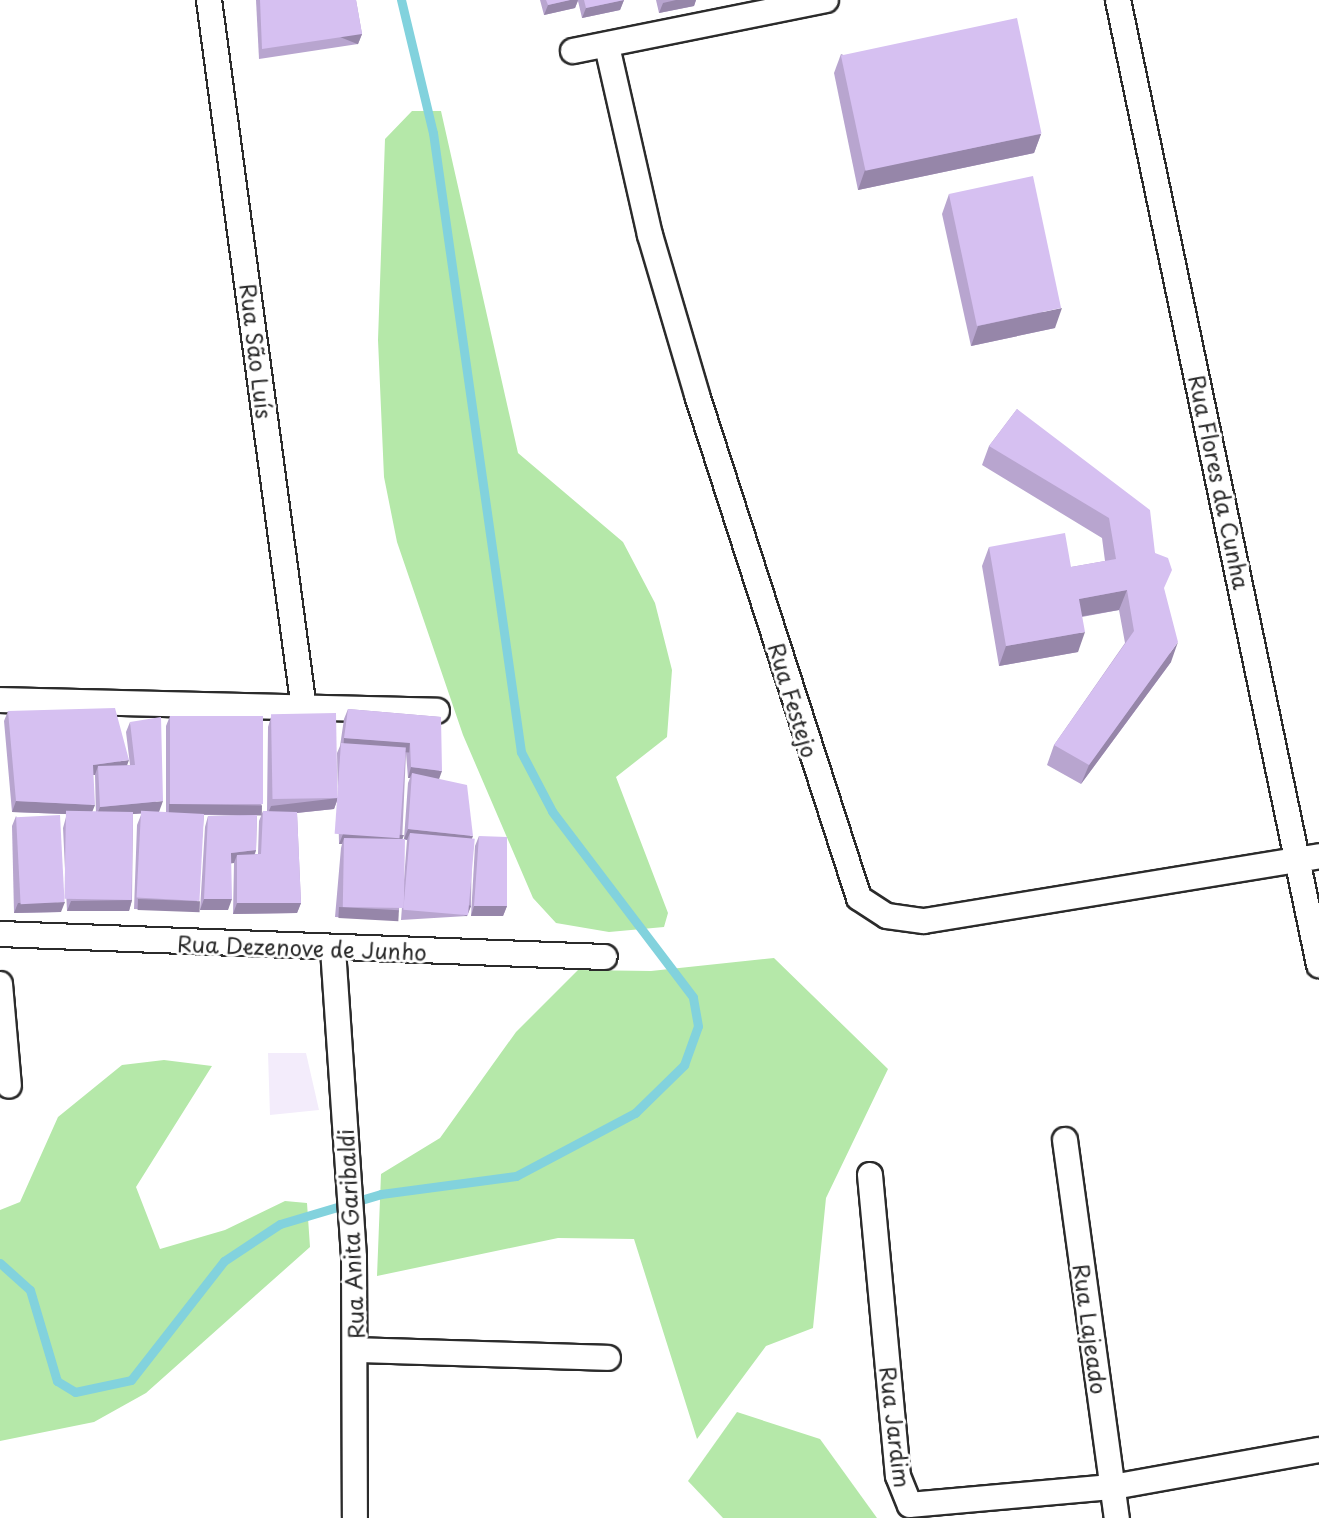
<!DOCTYPE html>
<meta charset="utf-8">
<style>
body{margin:0}
#map{position:relative;width:1319px;height:1518px;overflow:hidden;background:#fff;font-family:"Playpen Sans",sans-serif}
div>[style]{position:absolute}
[style*='--x']{left:calc(var(--x)*1px);top:calc(var(--y)*1px);width:calc(var(--w)*1px);rotate:calc(var(--a)*1deg)}
.built>*{inset:0;background:#f3ecfb}
.green>*{inset:0;background:#b5e8a9}
.stream>*{height:9px;margin:-4.5px;padding:0 4.5px;transform-origin:4.5px;border-radius:4.5px;background:#82d2dd}
.roads{filter:drop-shadow(2px 0 #2b2b2b) drop-shadow(-2px 0 #2b2b2b) drop-shadow(0 2px #2b2b2b) drop-shadow(0 -2px #2b2b2b)}
.minor>*{height:24px;margin:-12px;padding:0 12px;transform-origin:12px;border-radius:12px;background:#fff}
.wall>*{inset:0;background:#b8a5cf}
.shaded-wall>*{inset:0;background:#9686a9;transform-origin:0 0}
.building>*{inset:0;background:#d6c0f1;transform-origin:0 0}
span{translate:-50% -50%;white-space:nowrap;text-align:center;line-height:1.15;-webkit-text-stroke:6px #fff;paint-order:stroke}
.street-label{font-size:22px;color:#2b2b2b}
</style>
<div id="map">
<div class="built">
<i style="clip-path:polygon(268px 1053px,306px 1053px,319px 1110px,270px 1115px)"></i>
</div>
<div class="green">
<i style="clip-path:polygon(412px 111px,441px 111px,518px 453px,623px 542px,655px 603px,672px 670px,667px 737px,616px 777px,668px 913px,664px 927px,609px 932px,556px 923px,533px 898px,463px 735px,397px 542px,384px 477px,378px 340px,385px 139px)"></i>
<i style="clip-path:polygon(774px 958px,888px 1069px,826px 1198px,813px 1328px,766px 1346px,697px 1439px,634px 1239px,558px 1238px,377px 1276px,381px 1174px,440px 1138px,516px 1032px,578px 970px,651px 971px)"></i>
<i style="clip-path:polygon(164px 1060px,212px 1066px,136px 1187px,160px 1249px,225px 1230px,285px 1201px,307px 1203px,310px 1247px,146px 1393px,94px 1422px,0 1441px,0 1210px,20px 1202px,58px 1117px,122px 1065px)"></i>
<i style="clip-path:polygon(737px 1412px,820px 1439px,877px 1518px,723px 1518px,688px 1481px)"></i>
</div>
<div class="stream">
<i style="--x:0;--y:1263;--w:40;--a:42"></i>
<i style="--x:30;--y:1290;--w:95;--a:73.5"></i>
<i style="--x:57;--y:1381;--w:21;--a:31"></i>
<i style="--x:75;--y:1392;--w:57;--a:-12.1"></i>
<i style="--x:131;--y:1380;--w:151;--a:-52"></i>
<i style="--x:224;--y:1261;--w:67;--a:-33.5"></i>
<i style="--x:280;--y:1224;--w:105;--a:-16.5"></i>
<i style="--x:381;--y:1194;--w:136;--a:-7.6"></i>
<i style="--x:516;--y:1176;--w:135;--a:-27.9"></i>
<i style="--x:635;--y:1113;--w:69;--a:-44.4"></i>
<i style="--x:684;--y:1065;--w:41;--a:-70.3"></i>
<i style="--x:698;--y:1026;--w:29;--a:-100"></i>
<i style="--x:693;--y:997;--w:233;--a:-127.2"></i>
<i style="--x:552;--y:811;--w:67;--a:-117.7"></i>
<i style="--x:521;--y:752;--w:625;--a:-98.09"></i>
<i style="--x:433;--y:133;--w:137;--a:-103.5"></i>
</div>
<div class="roads">
<div class="minor">
<i style="--x:209;--y:0;--w:708;--a:82.37"></i>
<i style="--x:1118;--y:0;--w:986;--a:78.23"></i>
<i style="--x:607;--y:46;--w:194;--a:77.2"></i>
<i style="--x:650;--y:235;--w:167;--a:73.6"></i>
<i style="--x:697;--y:395;--w:528;--a:72.15"></i>
<i style="--x:859;--y:898;--w:33;--a:33"></i>
<i style="--x:887;--y:916;--w:37;--a:8"></i>
<i style="--x:924;--y:921;--w:400;--a:-9.3"></i>
<i style="--x:573;--y:51;--w:258;--a:-11.4"></i>
<i style="--x:0;--y:700;--w:437;--a:1.4"></i>
<i style="--x:0;--y:934;--w:605;--a:2.18"></i>
<i style="--x:333;--y:949;--w:309;--a:86.1"></i>
<i style="--x:354;--y:1257;--w:261;--a:89.8"></i>
<i style="--x:0;--y:984;--w:102;--a:85"></i>
<i style="--x:1065;--y:1140;--w:382;--a:82.2"></i>
<i style="--x:870;--y:1175;--w:302;--a:84.7"></i>
<i style="--x:898;--y:1476;--w:31;--a:68"></i>
<i style="--x:910;--y:1505;--w:204;--a:-5.1"></i>
<i style="--x:1113;--y:1487;--w:209;--a:-10.2"></i>
<i style="--x:356;--y:1350;--w:252;--a:1.8"></i>
</div>
</div>
<div class="wall">
<i style="clip-path:polygon(256px 0,356px 0,362px 34px,358px 44px,259px 59px)"></i>
<i style="clip-path:polygon(540px 0,624px 0,620px 10px,582px 18px,578px 1px,575px 8px,544px 15px)"></i>
<i style="clip-path:polygon(656px 0,696px 0,694px 6px,659px 13px)"></i>
<i style="clip-path:polygon(841px 54px,1041px 134px,1034px 153px,858px 190px,834px 73px)"></i>
<i style="clip-path:polygon(949px 194px,1055px 328px,971px 346px,942px 214px)"></i>
<i style="clip-path:polygon(1017px 409px,1155px 553px,1164px 590px,1171px 662px,1081px 784px,1047px 765px,1054px 745px,1125px 643px,1119px 610px,1082px 617px,1078px 652px,999px 666px,982px 566px,989px 547px,1071px 567px,1105px 561px,1102px 538px,982px 465px,989px 446px)"></i>
<i style="clip-path:polygon(348px 709px,441px 717px,439px 779px,472px 839px,471px 906px,467px 916px,401px 920px,407px 840px,404px 839px,408px 783px,410px 778px,408px 778px,406px 753px,399px 910px,395px 920px,335px 917px,341px 848px,342px 844px,339px 844px,337px 753px,340px 746px,344px 719px)"></i>
<i style="clip-path:polygon(evenodd,8px 711px,127px 765px,130px 765px,126px 732px,130px 722px,159px 812px,133px 814px,132px 900px,129px 911px,67px 911px,63px 828px,66px 817px,91px 815px,12px 812px,4px 721px,8px 711px,93px 775px,95px 775px,96px 815px,91px 815px,93px 775px)"></i>
<i style="clip-path:polygon(170px 716px,262px 805px,258px 815px,257px 815px,256px 850px,255px 854px,258px 854px,259px 821px,263px 811px,267px 811px,268px 727px,271px 717px,338px 798px,334px 809px,297px 813px,301px 903px,297px 913px,233px 914px,234px 863px,231px 863px,228px 910px,200px 910px,205px 827px,208px 816px,241px 815px,204px 815px,196px 911px,134px 909px,137px 825px,141px 815px,166px 814px,166px 726px)"></i>
<i style="clip-path:polygon(16px 816px,61px 912px,14px 913px,12px 826px)"></i>
<i style="clip-path:polygon(479px 836px,507px 906px,503px 916px,471px 916px,475px 846px)"></i>
</div>
<div class="shaded-wall">
<i style="clip-path:polygon(570px 0,578px 0,575px 8px,544px 15px,548px 5px)"></i>
<i style="clip-path:polygon(624px 0,620px 10px,582px 18px,586px 8px)"></i>
<i style="clip-path:polygon(676px 0,696px 0,694px 6px,659px 13px,663px 3px)"></i>
<i style="left:362px;top:34px;width:11px;height:101px;rotate:112deg"></i>
<i style="clip-path:polygon(1041px 134px,1034px 153px,858px 190px,865px 170px)"></i>
<i style="clip-path:polygon(1062px 308px,1055px 328px,971px 346px,978px 326px)"></i>
<i style="clip-path:polygon(1127px 590px,1119px 610px,1072px 618px,1079px 599px)"></i>
<i style="clip-path:polygon(1085px 632px,1078px 652px,999px 666px,1006px 646px)"></i>
<i style="clip-path:polygon(1178px 642px,1171px 662px,1081px 784px,1089px 765px)"></i>
<i style="left:344px;top:738px;width:66px;height:10px;rotate:4deg"></i>
<i style="clip-path:polygon(129px 760px,125px 771px,98px 766px,95px 775px,89px 775px,93px 765px)"></i>
<i style="clip-path:polygon(411px 767px,442px 771px,438px 782px,412px 773px,410px 778px,408px 778px)"></i>
<i style="clip-path:polygon(338px 798px,334px 809px,267px 816px,271px 806px)"></i>
<i style="clip-path:polygon(16px 801px,95px 805px,91px 815px,12px 812px)"></i>
<i style="clip-path:polygon(163px 801px,159px 812px,96px 817px,100px 807px)"></i>
<i style="left:169px;top:804px;width:93px;height:10px;rotate:1deg"></i>
<i style="clip-path:polygon(408px 829px,473px 836px,469px 846px,410px 833px,407px 840px,404px 839px)"></i>
<i style="clip-path:polygon(343px 834px,404px 835px,400px 845px,344px 838px,342px 844px,339px 844px)"></i>
<i style="clip-path:polygon(256px 850px,252px 861px,237px 855px,234px 863px,227px 864px,231px 853px)"></i>
<i style="left:138px;top:899px;width:62px;height:11px;rotate:2deg"></i>
<i style="clip-path:polygon(204px 899px,232px 899px,228px 910px,200px 910px)"></i>
<i style="clip-path:polygon(132px 900px,129px 911px,67px 911px,71px 901px)"></i>
<i style="clip-path:polygon(65px 902px,61px 912px,14px 913px,18px 903px)"></i>
<i style="clip-path:polygon(237px 903px,301px 903px,297px 913px,233px 914px)"></i>
<i style="left:471px;top:906px;width:11px;height:66px;rotate:112deg"></i>
<i style="clip-path:polygon(474px 906px,507px 906px,503px 916px,471px 916px)"></i>
<i style="left:339px;top:907px;width:60px;height:11px;rotate:3deg"></i>
</div>
<div class="building">
<i style="clip-path:polygon(260px 0,356px 0,362px 34px,262px 49px)"></i>
<i style="clip-path:polygon(546px 0,570px 0,548px 5px)"></i>
<i style="clip-path:polygon(584px 0,624px 0,586px 8px)"></i>
<i style="left:1017px;top:18px;width:118px;height:180px;rotate:78deg"></i>
<i style="left:1033px;top:176px;width:135px;height:86px;rotate:78deg"></i>
<i style="clip-path:polygon(1017px 409px,1150px 510px,1155px 553px,1168px 558px,1172px 570px,1164px 588px,1178px 642px,1089px 765px,1054px 745px,1134px 631px,1127px 590px,1079px 599px,1085px 632px,1006px 646px,989px 547px,1065px 533px,1071px 567px,1116px 559px,1109px 518px,989px 446px)"></i>
<i style="clip-path:polygon(115px 708px,129px 760px,93px 765px,95px 805px,16px 801px,8px 711px)"></i>
<i style="clip-path:polygon(348px 709px,441px 717px,442px 771px,411px 767px,410px 743px,344px 738px)"></i>
<i style="left:336px;top:713px;width:85px;height:65px;rotate:89deg"></i>
<i style="left:170px;top:716px;width:93px;height:88px"></i>
<i style="clip-path:polygon(161px 717px,163px 801px,100px 807px,98px 766px,135px 765px,130px 722px)"></i>
<i style="left:341px;top:743px;width:65px;height:91px;rotate:4deg"></i>
<i style="clip-path:polygon(412px 773px,467px 785px,473px 836px,408px 829px)"></i>
<i style="clip-path:polygon(263px 811px,297px 812px,301px 903px,237px 903px,237px 855px,261px 854px)"></i>
<i style="left:133px;top:812px;width:88px;height:67px;rotate:91deg"></i>
<i style="left:204px;top:814px;width:87px;height:63px;rotate:93deg"></i>
<i style="left:60px;top:815px;width:87px;height:44px;rotate:87deg"></i>
<i style="clip-path:polygon(257px 815px,256px 850px,231px 853px,232px 899px,204px 899px,208px 816px)"></i>
<i style="left:410px;top:833px;width:65px;height:77px;rotate:5deg"></i>
<i style="clip-path:polygon(479px 836px,507px 837px,507px 906px,474px 906px)"></i>
<i style="left:344px;top:838px;width:61px;height:69px;rotate:1deg"></i>
</div>
<div class="street-label">
<span style="left:257px;top:351px;rotate:83deg">Rua São Luís</span>
<span style="left:1220px;top:482px;rotate:78deg">Rua Flores da Cunha</span>
<span style="left:794px;top:700px;rotate:73deg">Rua Festejo</span>
<span style="left:302px;top:947px;rotate:2deg">Rua Dezenove de Junho</span>
<span style="left:350px;top:1234px;rotate:-93deg">Rua Anita Garibaldi</span>
<span style="left:1091px;top:1329px;rotate:82deg">Rua Lajeado</span>
<span style="left:896px;top:1427px;rotate:83deg">Rua Jardim</span>
</div>
</div>
